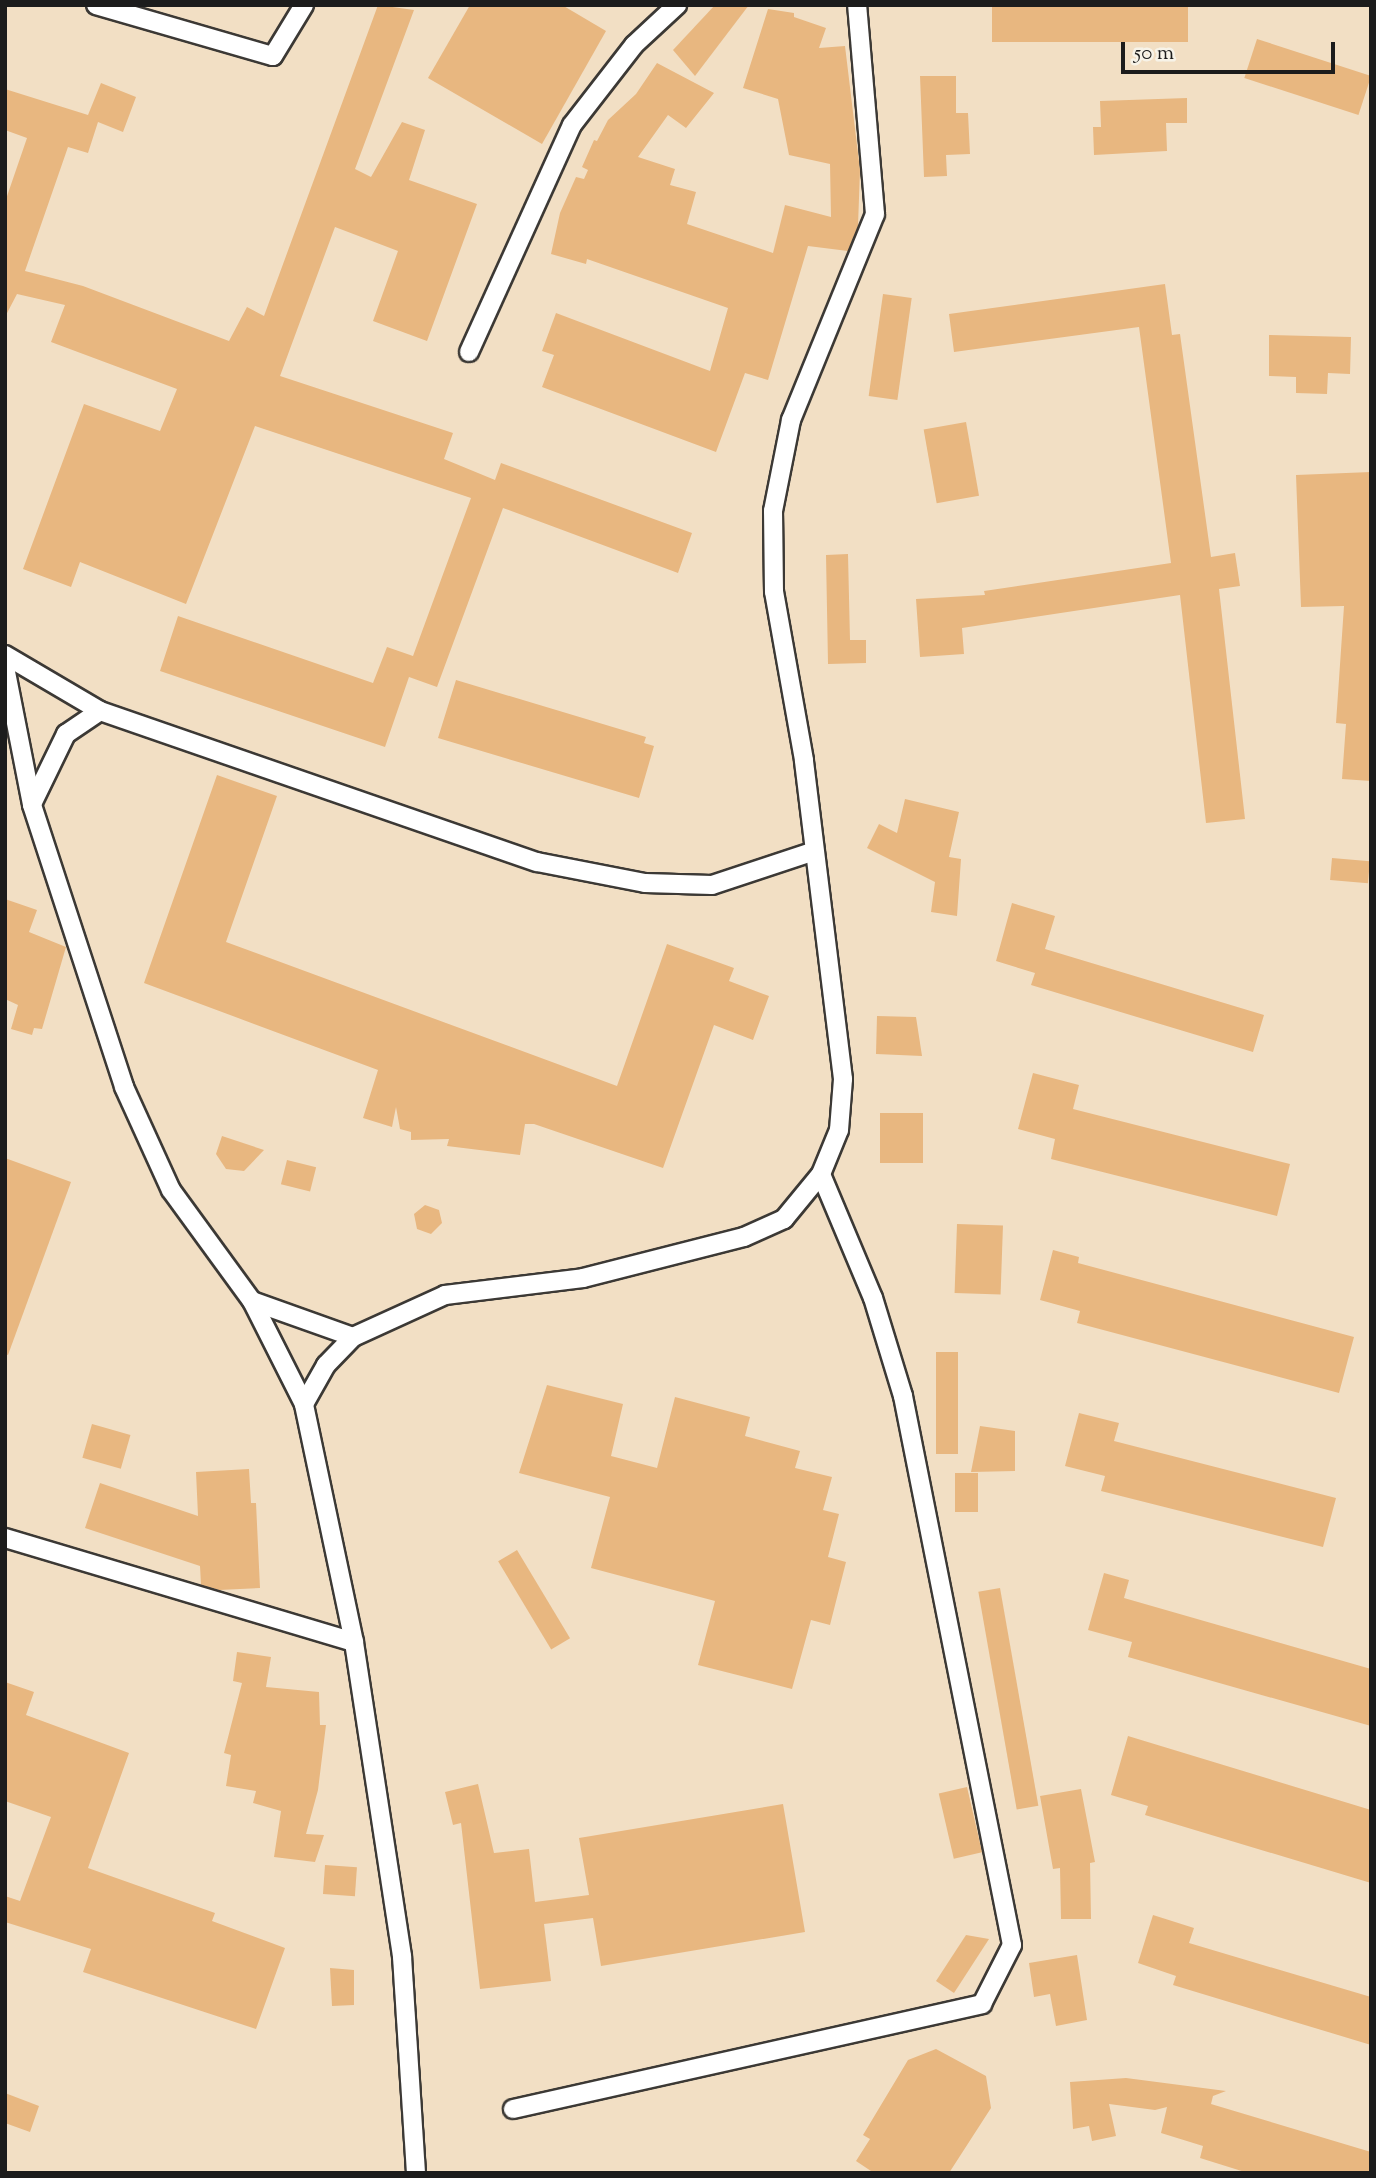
<!DOCTYPE html>
<style>
body{margin:0}
#map{position:relative;width:1376px;height:2178px;overflow:hidden;background:#f2dfc4;font-family:"Sorts Mill Goudy",serif}
div>[style]{position:absolute}
[style*='--x']{left:calc(var(--x)*1px);top:calc(var(--y)*1px);width:calc(var(--w)*1px);rotate:calc(var(--a)*1deg)}
.building>*{inset:0;background:#e8b780;transform-origin:0 0}
.roads{filter:drop-shadow(2px 0 #3c3935) drop-shadow(-2px 0 #3c3935) drop-shadow(0 2px #3c3935) drop-shadow(0 -2px #3c3935)}
.lane>*{height:18px;margin:-9px;padding:0 9px;transform-origin:9px;border-radius:9px;background:#fff}
span{translate:-50% -50%;white-space:nowrap;text-align:center;line-height:1.15;-webkit-text-stroke:7px #f7f3e8;paint-order:stroke}
.frame{position:absolute;inset:0;border:7px solid #1c1c1c;pointer-events:none}
.scale{position:absolute;left:1121px;top:42px;width:214px;height:32px;box-sizing:border-box;border:4px solid #1c1c1c;border-top:0;padding-left:9px;font-size:21px;line-height:24px;white-space:nowrap;color:#1c1c1c;-webkit-text-stroke:5px #f7f3e8;paint-order:stroke}
</style>
<div id="map">
<div class="building">
<i style="clip-path:polygon(378px 5px,414px 10px,355px 169px,371px 177px,402px 122px,425px 130px,409px 180px,477px 204px,427px 341px,373px 321px,398px 251px,335px 227px,280px 376px,453px 433px,444px 459px,495px 480px,501px 463px,692px 533px,678px 573px,503px 508px,437px 687px,409px 677px,385px 747px,160px 671px,178px 616px,373px 683px,387px 647px,413px 656px,471px 498px,255px 426px,186px 604px,80px 562px,71px 587px,23px 569px,84px 404px,160px 431px,177px 389px,51px 342px,65px 305px,17px 294px,5px 317px,5px 202px,27px 138px,5px 130px,5px 89px,88px 115px,101px 83px,136px 97px,123px 132px,98px 122px,88px 153px,68px 147px,25px 271px,83px 286px,229px 341px,247px 307px,264px 316px)"></i>
<i style="clip-path:polygon(470px 5px,562px 5px,606px 31px,542px 144px,428px 78px)"></i>
<i style="clip-path:polygon(715px 5px,749px 5px,695px 76px,673px 50px)"></i>
<i style="left:992px;top:5px;width:196px;height:37px"></i>
<i style="clip-path:polygon(768px 9px,794px 13px,794px 17px,826px 28px,819px 48px,845px 46px,860px 170px,858px 226px,848px 251px,808px 246px,768px 380px,745px 373px,716px 452px,542px 387px,554px 355px,542px 351px,556px 313px,710px 371px,728px 308px,587px 259px,586px 264px,551px 254px,560px 213px,576px 177px,584px 179px,588px 170px,582px 167px,594px 140px,597px 141px,608px 120px,636px 94px,657px 63px,714px 93px,686px 128px,668px 115px,638px 157px,675px 169px,670px 185px,696px 192px,687px 224px,773px 253px,785px 205px,831px 217px,830px 164px,789px 155px,778px 99px,743px 88px)"></i>
<i style="left:1257px;top:39px;width:120px;height:41px;rotate:18deg"></i>
<i style="clip-path:polygon(920px 76px,956px 76px,956px 113px,968px 113px,970px 154px,946px 155px,947px 176px,924px 177px)"></i>
<i style="clip-path:polygon(1187px 98px,1187px 123px,1166px 123px,1167px 151px,1094px 155px,1093px 127px,1101px 127px,1100px 101px)"></i>
<i style="clip-path:polygon(1165px 284px,1172px 335px,1180px 334px,1211px 557px,1235px 553px,1240px 586px,1219px 589px,1245px 819px,1206px 823px,1180px 595px,962px 628px,964px 654px,920px 657px,916px 599px,985px 595px,984px 591px,1171px 563px,1139px 327px,954px 352px,949px 314px)"></i>
<i style="left:883px;top:294px;width:29px;height:103px;rotate:8deg"></i>
<i style="clip-path:polygon(1269px 335px,1351px 337px,1350px 374px,1328px 373px,1327px 394px,1296px 393px,1296px 377px,1269px 376px)"></i>
<i style="left:966px;top:422px;width:75px;height:43px;rotate:80deg"></i>
<i style="clip-path:polygon(1371px 472px,1371px 781px,1342px 779px,1346px 724px,1336px 723px,1344px 606px,1301px 607px,1296px 475px)"></i>
<i style="clip-path:polygon(848px 554px,850px 640px,866px 640px,866px 663px,828px 664px,826px 555px)"></i>
<i style="clip-path:polygon(456px 680px,646px 737px,644px 743px,654px 746px,639px 798px,438px 738px)"></i>
<i style="clip-path:polygon(217px 775px,277px 796px,226px 942px,617px 1086px,667px 944px,734px 968px,729px 981px,769px 996px,753px 1040px,714px 1025px,663px 1168px,534px 1124px,525px 1124px,520px 1155px,447px 1146px,449px 1139px,411px 1140px,411px 1132px,400px 1129px,396px 1107px,392px 1127px,363px 1118px,378px 1070px,144px 983px)"></i>
<i style="clip-path:polygon(905px 799px,959px 812px,949px 857px,961px 859px,957px 916px,931px 912px,935px 882px,867px 848px,879px 824px,897px 833px)"></i>
<i style="left:1332px;top:858px;width:38px;height:22px;rotate:5deg"></i>
<i style="clip-path:polygon(5px 899px,37px 910px,29px 932px,66px 947px,42px 1029px,34px 1028px,32px 1035px,11px 1029px,18px 1005px,5px 999px)"></i>
<i style="clip-path:polygon(1012px 903px,1055px 916px,1045px 949px,1264px 1015px,1253px 1052px,1031px 985px,1035px 973px,996px 961px)"></i>
<i style="clip-path:polygon(877px 1016px,916px 1017px,922px 1056px,876px 1054px)"></i>
<i style="clip-path:polygon(1033px 1073px,1079px 1085px,1073px 1109px,1290px 1164px,1277px 1216px,1051px 1159px,1055px 1139px,1018px 1129px)"></i>
<i style="left:923px;top:1113px;width:50px;height:43px;rotate:90deg"></i>
<i style="clip-path:polygon(222px 1136px,264px 1150px,244px 1171px,226px 1169px,216px 1154px)"></i>
<i style="clip-path:polygon(5px 1158px,71px 1182px,8px 1355px,5px 1354px)"></i>
<i style="left:287px;top:1160px;width:30px;height:25px;rotate:14deg"></i>
<i style="clip-path:polygon(425px 1205px,439px 1210px,442px 1223px,431px 1234px,417px 1229px,414px 1214px)"></i>
<i style="left:957px;top:1224px;width:46px;height:69px;rotate:2deg"></i>
<i style="clip-path:polygon(1053px 1250px,1079px 1257px,1078px 1263px,1354px 1337px,1339px 1393px,1077px 1323px,1080px 1311px,1040px 1300px)"></i>
<i style="left:958px;top:1352px;width:102px;height:22px;rotate:90deg"></i>
<i style="clip-path:polygon(547px 1385px,623px 1404px,611px 1456px,657px 1468px,675px 1397px,750px 1417px,745px 1436px,800px 1451px,795px 1468px,832px 1477px,823px 1510px,839px 1514px,828px 1557px,846px 1562px,830px 1625px,811px 1620px,792px 1689px,698px 1665px,715px 1601px,591px 1568px,610px 1497px,519px 1473px)"></i>
<i style="clip-path:polygon(1079px 1413px,1119px 1423px,1114px 1441px,1336px 1498px,1323px 1547px,1101px 1491px,1105px 1476px,1065px 1466px)"></i>
<i style="left:92px;top:1424px;width:40px;height:35px;rotate:16deg"></i>
<i style="clip-path:polygon(980px 1426px,1015px 1431px,1015px 1471px,971px 1472px)"></i>
<i style="clip-path:polygon(249px 1469px,251px 1503px,256px 1503px,260px 1588px,219px 1590px,201px 1585px,200px 1566px,85px 1528px,100px 1483px,198px 1516px,196px 1472px)"></i>
<i style="left:955px;top:1473px;width:23px;height:39px"></i>
<i style="left:517px;top:1550px;width:103px;height:22px;rotate:59deg"></i>
<i style="clip-path:polygon(1104px 1573px,1129px 1580px,1124px 1598px,1371px 1669px,1371px 1726px,1128px 1657px,1132px 1642px,1088px 1630px)"></i>
<i style="left:1000px;top:1588px;width:221px;height:22px;rotate:80deg"></i>
<i style="clip-path:polygon(237px 1652px,271px 1657px,266px 1687px,319px 1692px,320px 1725px,326px 1725px,318px 1790px,306px 1834px,324px 1835px,315px 1862px,274px 1857px,281px 1811px,253px 1803px,256px 1791px,226px 1786px,231px 1755px,224px 1753px,242px 1683px,233px 1681px)"></i>
<i style="clip-path:polygon(5px 1682px,34px 1692px,26px 1715px,129px 1753px,88px 1868px,215px 1913px,212px 1921px,285px 1948px,256px 2029px,83px 1972px,91px 1949px,5px 1922px,5px 1896px,20px 1901px,51px 1817px,5px 1801px)"></i>
<i style="clip-path:polygon(1128px 1736px,1371px 1810px,1371px 1883px,1145px 1815px,1148px 1806px,1111px 1795px)"></i>
<i style="clip-path:polygon(478px 1784px,494px 1853px,529px 1849px,535px 1902px,589px 1895px,579px 1838px,783px 1804px,805px 1932px,601px 1966px,593px 1918px,544px 1924px,551px 1981px,480px 1989px,461px 1823px,453px 1825px,445px 1792px)"></i>
<i style="left:967px;top:1787px;width:67px;height:29px;rotate:77deg"></i>
<i style="clip-path:polygon(1081px 1789px,1095px 1862px,1090px 1863px,1091px 1919px,1061px 1919px,1060px 1868px,1053px 1869px,1040px 1796px)"></i>
<i style="left:325px;top:1865px;width:32px;height:29px;rotate:4deg"></i>
<i style="clip-path:polygon(1153px 1915px,1194px 1928px,1189px 1943px,1371px 1997px,1371px 2045px,1173px 1985px,1176px 1976px,1138px 1963px)"></i>
<i style="clip-path:polygon(966px 1935px,989px 1939px,954px 1993px,936px 1981px)"></i>
<i style="clip-path:polygon(1077px 1955px,1087px 2020px,1056px 2026px,1050px 1994px,1034px 1997px,1029px 1963px)"></i>
<i style="clip-path:polygon(330px 1968px,354px 1970px,354px 2005px,332px 2006px)"></i>
<i style="clip-path:polygon(936px 2049px,986px 2076px,991px 2108px,949px 2173px,874px 2173px,856px 2161px,870px 2139px,863px 2135px,908px 2060px)"></i>
<i style="clip-path:polygon(1126px 2078px,1226px 2091px,1213px 2096px,1211px 2104px,1371px 2152px,1371px 2173px,1248px 2173px,1200px 2158px,1203px 2146px,1161px 2133px,1167px 2107px,1155px 2110px,1109px 2104px,1116px 2136px,1092px 2141px,1089px 2126px,1073px 2129px,1070px 2082px)"></i>
<i style="clip-path:polygon(5px 2093px,39px 2106px,30px 2132px,5px 2123px)"></i>
</div>
<div class="roads">
<div class="lane">
<i style="--x:96;--y:5;--w:184;--a:16.1"></i>
<i style="--x:273;--y:56;--w:60;--a:-58.7"></i>
<i style="--x:469;--y:352;--w:249;--a:-65.6"></i>
<i style="--x:572;--y:125;--w:101;--a:-52.2"></i>
<i style="--x:634;--y:45;--w:59;--a:-42.9"></i>
<i style="--x:5;--y:655;--w:110;--a:30.5"></i>
<i style="--x:100;--y:711;--w:462;--a:19.1"></i>
<i style="--x:537;--y:862;--w:110;--a:11"></i>
<i style="--x:645;--y:883;--w:67;--a:1.7"></i>
<i style="--x:712;--y:885;--w:105;--a:-18.3"></i>
<i style="--x:5;--y:667;--w:141;--a:78.9"></i>
<i style="--x:32;--y:805;--w:297;--a:71.9"></i>
<i style="--x:124;--y:1087;--w:113;--a:65.5"></i>
<i style="--x:171;--y:1190;--w:137;--a:53.9"></i>
<i style="--x:252;--y:1301;--w:107;--a:19.6"></i>
<i style="--x:32;--y:804;--w:78;--a:-64.1"></i>
<i style="--x:66;--y:734;--w:41;--a:-34.1"></i>
<i style="--x:252;--y:1301;--w:115;--a:63.2"></i>
<i style="--x:5;--y:1538;--w:364;--a:16.6"></i>
<i style="--x:513;--y:2109;--w:481;--a:-12.6"></i>
<i style="--x:982;--y:2004;--w:66;--a:-63"></i>
<i style="--x:1012;--y:1945;--w:560;--a:-101.23"></i>
<i style="--x:903;--y:1396;--w:102;--a:-107"></i>
<i style="--x:873;--y:1298;--w:134;--a:-112.8"></i>
<i style="--x:416;--y:2173;--w:217;--a:-93.7"></i>
<i style="--x:402;--y:1956;--w:318;--a:-98.7"></i>
<i style="--x:354;--y:1642;--w:243;--a:-101.9"></i>
<i style="--x:304;--y:1404;--w:45;--a:-60.6"></i>
<i style="--x:326;--y:1365;--w:39;--a:-46"></i>
<i style="--x:353;--y:1337;--w:101;--a:-24.5"></i>
<i style="--x:445;--y:1295;--w:139;--a:-7"></i>
<i style="--x:583;--y:1278;--w:166;--a:-14.3"></i>
<i style="--x:744;--y:1237;--w:44;--a:-24.2"></i>
<i style="--x:784;--y:1219;--w:58;--a:-50.6"></i>
<i style="--x:821;--y:1174;--w:48;--a:-67.8"></i>
<i style="--x:839;--y:1130;--w:51;--a:-85.5"></i>
<i style="--x:843;--y:1079;--w:321;--a:-97"></i>
<i style="--x:804;--y:760;--w:171;--a:-100.1"></i>
<i style="--x:774;--y:592;--w:81;--a:-90.7"></i>
<i style="--x:773;--y:511;--w:93;--a:-78.8"></i>
<i style="--x:791;--y:420;--w:222;--a:-67.8"></i>
<i style="--x:875;--y:214;--w:210;--a:-94.9"></i>
</div>
</div>
<div class="frame"></div>
<div class="scale">50 m</div>
</div>
